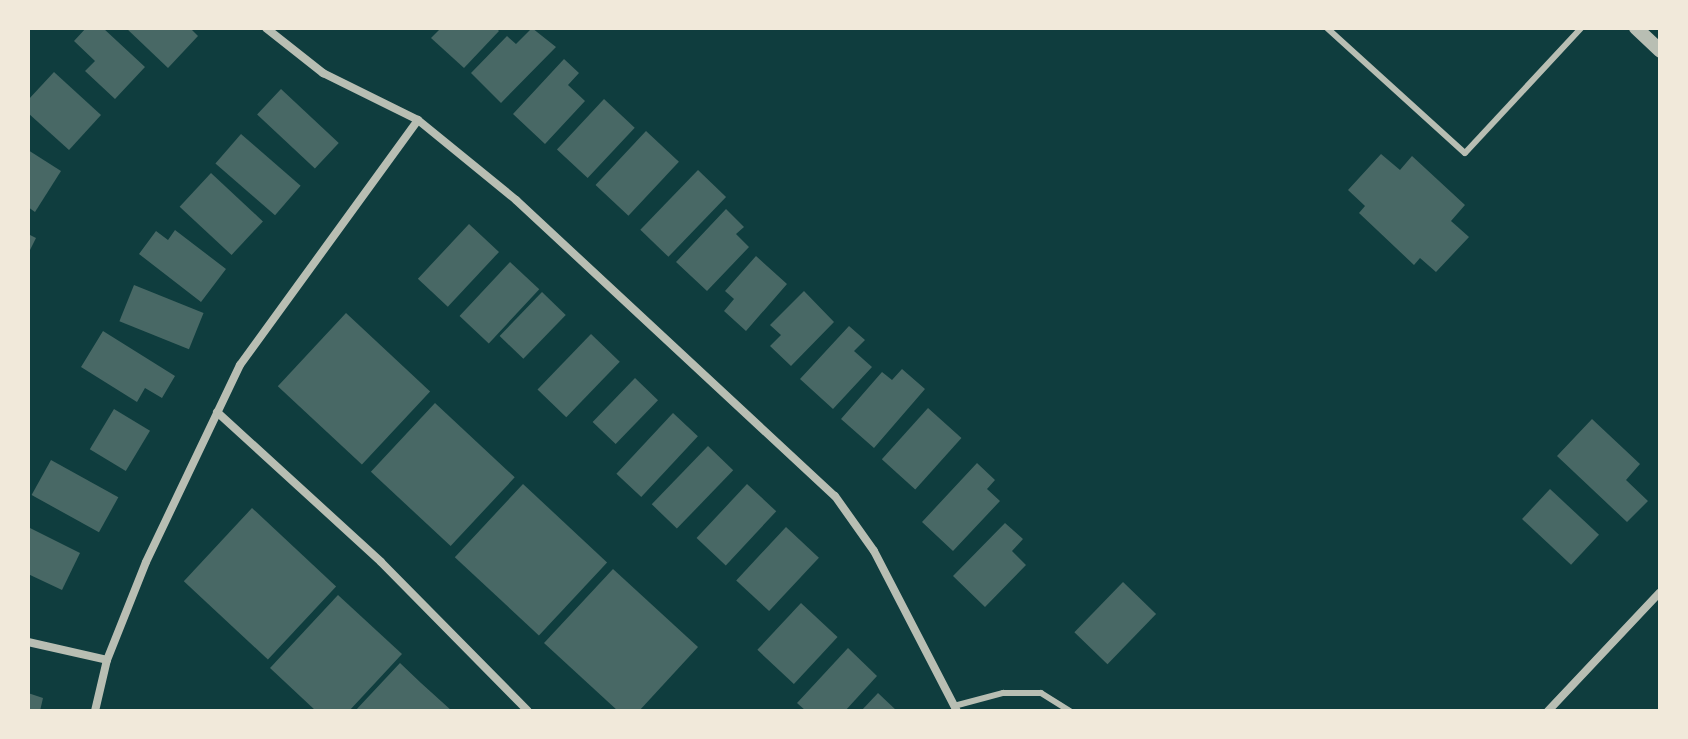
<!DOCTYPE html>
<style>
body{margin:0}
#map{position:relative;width:1688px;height:739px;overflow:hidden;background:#0f3d3e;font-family:Jost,sans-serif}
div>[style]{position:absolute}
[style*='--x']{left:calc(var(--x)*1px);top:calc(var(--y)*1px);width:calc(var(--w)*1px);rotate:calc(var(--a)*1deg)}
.building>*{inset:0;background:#486865;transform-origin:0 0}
.service>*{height:6px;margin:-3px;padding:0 3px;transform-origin:3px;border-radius:3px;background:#b8beb3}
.minor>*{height:8px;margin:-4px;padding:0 4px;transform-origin:4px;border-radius:4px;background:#b8beb3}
.tertiary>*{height:14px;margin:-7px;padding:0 7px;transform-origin:7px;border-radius:7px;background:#b8beb3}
span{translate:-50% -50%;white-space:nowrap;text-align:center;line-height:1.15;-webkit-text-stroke:6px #f1e9da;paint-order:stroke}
.frame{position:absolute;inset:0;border:30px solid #f1e9da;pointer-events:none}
</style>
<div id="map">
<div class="building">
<i style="clip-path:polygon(86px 28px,103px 28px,145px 67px,115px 99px,85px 71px,95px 61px,74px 41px)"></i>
<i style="clip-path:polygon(126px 28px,190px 28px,198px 36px,168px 68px)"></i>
<i style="clip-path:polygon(441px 28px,496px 28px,499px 31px,464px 68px,431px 38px)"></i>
<i style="clip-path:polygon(532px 28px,556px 47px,501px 103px,471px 73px,507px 36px,516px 44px)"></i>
<i style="clip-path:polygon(564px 59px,579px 73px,568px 85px,585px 101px,545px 144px,513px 114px)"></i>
<i style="clip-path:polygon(54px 72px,101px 115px,69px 150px,28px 113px,28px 100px)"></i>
<i style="left:281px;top:89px;width:79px;height:35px;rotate:43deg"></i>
<i style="left:604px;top:99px;width:42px;height:69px;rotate:43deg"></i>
<i style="left:646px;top:131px;width:45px;height:74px;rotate:43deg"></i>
<i style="left:241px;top:134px;width:79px;height:39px;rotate:41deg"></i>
<i style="clip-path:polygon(28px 150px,61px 171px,35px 212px,28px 207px)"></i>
<i style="clip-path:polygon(1381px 154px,1400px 170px,1412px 156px,1465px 205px,1451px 221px,1469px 237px,1436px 272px,1420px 258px,1414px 265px,1359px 213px,1365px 206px,1348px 190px)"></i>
<i style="left:698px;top:170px;width:39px;height:83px;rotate:44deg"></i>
<i style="left:211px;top:173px;width:71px;height:46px;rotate:43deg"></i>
<i style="clip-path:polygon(726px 209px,744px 227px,736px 234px,749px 247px,707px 291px,676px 262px)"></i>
<i style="left:469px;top:224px;width:41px;height:75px;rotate:43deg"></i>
<i style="clip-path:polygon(175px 230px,226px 269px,201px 302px,139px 254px,156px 231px,168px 240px)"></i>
<i style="clip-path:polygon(28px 234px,36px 238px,28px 254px)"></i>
<i style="clip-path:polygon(756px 256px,787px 284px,746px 331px,724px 311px,734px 299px,725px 291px)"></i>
<i style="left:510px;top:262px;width:40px;height:74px;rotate:43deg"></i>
<i style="left:134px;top:285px;width:75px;height:39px;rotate:22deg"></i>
<i style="clip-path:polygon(804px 291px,834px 322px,791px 366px,770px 346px,781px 335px,770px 325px)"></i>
<i style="left:542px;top:292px;width:33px;height:61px;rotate:44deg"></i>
<i style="left:346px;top:313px;width:115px;height:100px;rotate:43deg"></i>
<i style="clip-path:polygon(849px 326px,865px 340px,854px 351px,872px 367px,833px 409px,800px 379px)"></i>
<i style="clip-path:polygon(103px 331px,175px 376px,162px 398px,145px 388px,137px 402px,81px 367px)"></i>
<i style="left:591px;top:334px;width:40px;height:77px;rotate:44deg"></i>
<i style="clip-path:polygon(902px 369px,925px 389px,874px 448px,841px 419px,882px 372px,892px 380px)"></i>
<i style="left:635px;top:378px;width:32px;height:61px;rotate:44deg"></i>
<i style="left:435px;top:403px;width:109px;height:94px;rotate:43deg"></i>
<i style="left:928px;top:408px;width:45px;height:69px;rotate:42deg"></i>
<i style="left:114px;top:409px;width:42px;height:47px;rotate:31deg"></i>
<i style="left:673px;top:413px;width:34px;height:83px;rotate:43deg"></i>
<i style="clip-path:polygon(1592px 419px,1640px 464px,1626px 480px,1648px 501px,1627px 522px,1557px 456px)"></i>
<i style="left:708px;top:446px;width:35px;height:81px;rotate:44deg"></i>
<i style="left:51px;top:460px;width:77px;height:40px;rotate:29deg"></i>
<i style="clip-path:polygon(977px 463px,995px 480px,987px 489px,1000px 501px,953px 551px,922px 522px)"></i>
<i style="left:523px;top:484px;width:115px;height:100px;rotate:43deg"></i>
<i style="left:747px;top:484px;width:40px;height:74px;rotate:43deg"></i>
<i style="left:1550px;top:489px;width:67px;height:41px;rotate:43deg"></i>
<i style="left:252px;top:508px;width:115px;height:100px;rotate:43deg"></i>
<i style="clip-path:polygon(1005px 523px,1023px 539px,1012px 551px,1026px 565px,985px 607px,953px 576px)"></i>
<i style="clip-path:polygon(28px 527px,80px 553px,62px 590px,28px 574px)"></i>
<i style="left:786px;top:527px;width:45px;height:73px;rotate:43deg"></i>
<i style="clip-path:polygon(613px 569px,698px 647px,639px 711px,618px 711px,544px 643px)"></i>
<i style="left:1123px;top:582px;width:46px;height:70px;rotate:44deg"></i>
<i style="clip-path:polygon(338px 595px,402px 654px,349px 711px,316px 711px,270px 668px)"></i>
<i style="left:801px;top:603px;width:50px;height:64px;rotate:43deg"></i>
<i style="clip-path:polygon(848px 648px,877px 676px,845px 711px,806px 711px,797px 703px)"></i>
<i style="clip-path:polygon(400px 663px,421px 683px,452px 711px,355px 711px)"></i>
<i style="clip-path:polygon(28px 693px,43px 698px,40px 711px,28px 711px)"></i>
<i style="clip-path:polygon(878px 693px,897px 711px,861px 711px)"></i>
</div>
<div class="service">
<i style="--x:1327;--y:28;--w:186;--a:42.2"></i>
<i style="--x:1465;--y:153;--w:171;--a:-47.1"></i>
<i style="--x:954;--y:706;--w:51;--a:-14.9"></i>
<i style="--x:1003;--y:693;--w:38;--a:0"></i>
<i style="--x:1041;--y:693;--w:34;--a:32"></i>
</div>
<div class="minor">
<i style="--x:266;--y:28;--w:73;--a:38.3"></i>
<i style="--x:323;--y:73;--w:106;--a:26.3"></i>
<i style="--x:418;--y:120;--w:127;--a:39.2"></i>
<i style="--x:516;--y:200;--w:435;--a:42.9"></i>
<i style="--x:835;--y:496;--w:67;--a:54.7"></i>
<i style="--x:874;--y:551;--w:180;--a:62.6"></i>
<i style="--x:217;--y:412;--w:222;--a:42.4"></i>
<i style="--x:381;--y:562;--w:209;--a:45.4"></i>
<i style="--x:28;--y:642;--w:81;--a:12.8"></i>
<i style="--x:95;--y:711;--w:52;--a:-76.8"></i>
<i style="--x:107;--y:660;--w:105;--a:-68.3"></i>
<i style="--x:146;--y:562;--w:218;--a:-64.5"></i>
<i style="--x:240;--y:365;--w:303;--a:-54"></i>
<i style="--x:1548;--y:711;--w:163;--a:-46.7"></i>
</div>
<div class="tertiary">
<i style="--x:1636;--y:28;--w:33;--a:43"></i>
</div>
<div class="frame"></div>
</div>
